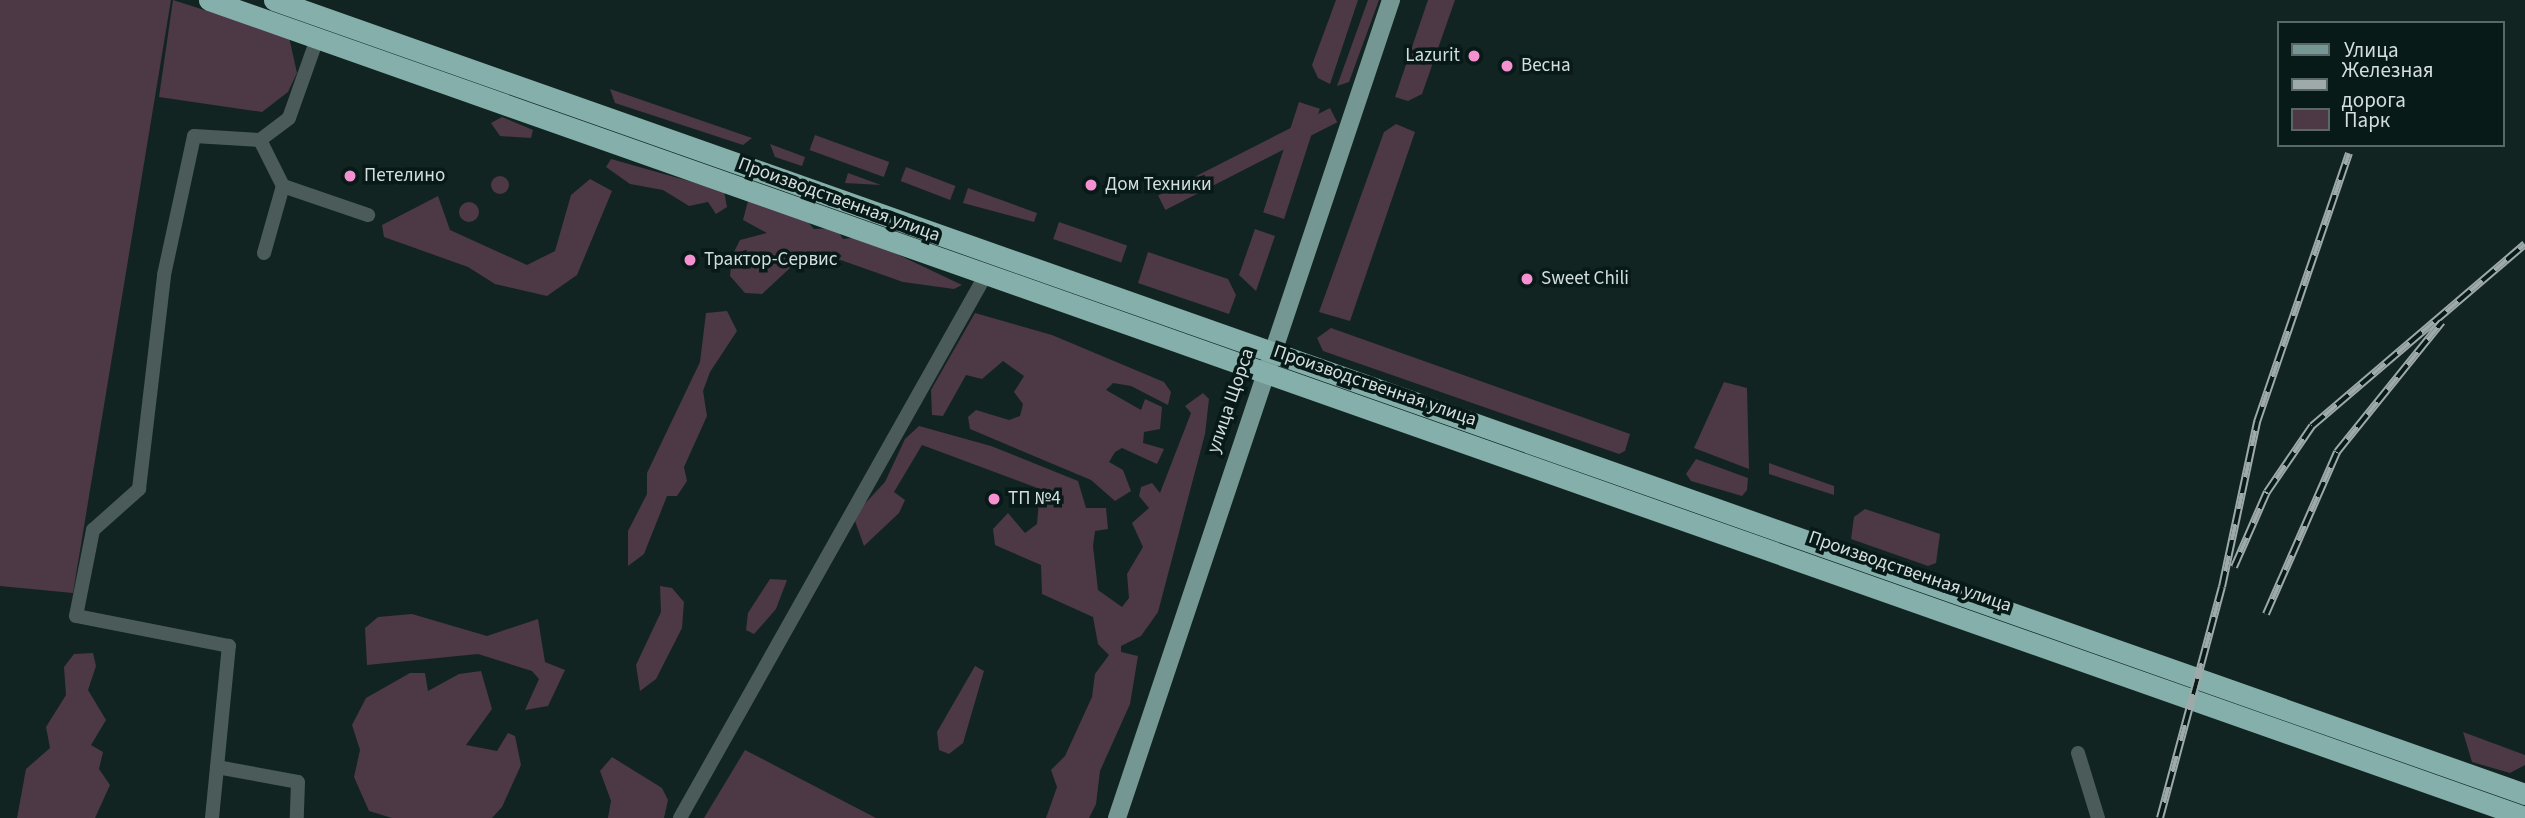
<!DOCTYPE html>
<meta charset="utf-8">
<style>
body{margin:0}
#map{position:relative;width:2525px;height:818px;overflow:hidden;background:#112422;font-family:"Source Sans 3",sans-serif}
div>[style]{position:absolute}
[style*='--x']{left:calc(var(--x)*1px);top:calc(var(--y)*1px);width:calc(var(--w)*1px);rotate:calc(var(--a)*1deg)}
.green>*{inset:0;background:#4d3845;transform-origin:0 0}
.round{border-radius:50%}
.street>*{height:14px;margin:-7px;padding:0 7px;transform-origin:7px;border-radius:7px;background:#4b5b59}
.primary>*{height:18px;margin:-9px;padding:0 9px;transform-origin:9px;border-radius:9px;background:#749793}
.highway>*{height:21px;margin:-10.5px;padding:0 10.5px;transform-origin:10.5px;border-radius:10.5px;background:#84afaa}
.rail>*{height:8px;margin-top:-4px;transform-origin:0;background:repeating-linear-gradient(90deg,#081a18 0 16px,#9daaa9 0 32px);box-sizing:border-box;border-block:2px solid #9daaa9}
.dots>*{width:19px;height:19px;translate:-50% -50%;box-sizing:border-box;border:4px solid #081a18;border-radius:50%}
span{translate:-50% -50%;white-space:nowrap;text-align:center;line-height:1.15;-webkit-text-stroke:7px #081a18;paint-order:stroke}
.poi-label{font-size:19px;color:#d3dedd}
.right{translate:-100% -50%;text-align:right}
.left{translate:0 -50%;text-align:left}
.street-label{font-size:19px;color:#d3dedd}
.legend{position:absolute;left:2277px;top:21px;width:228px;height:126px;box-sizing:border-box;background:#081a18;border:2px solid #596867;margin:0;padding:9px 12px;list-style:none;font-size:21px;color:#d3dedd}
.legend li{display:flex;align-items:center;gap:14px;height:35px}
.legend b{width:35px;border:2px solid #596867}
</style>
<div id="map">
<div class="green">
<i style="clip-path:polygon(0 0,171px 0,73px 593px,0 586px)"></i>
<i style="clip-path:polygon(173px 0,289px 37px,297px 73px,288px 92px,262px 112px,159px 97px)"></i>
<i style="clip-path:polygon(1336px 0,1358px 0,1330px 84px,1318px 78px,1312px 65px)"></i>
<i style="clip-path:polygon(1368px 0,1379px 0,1349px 82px,1337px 86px)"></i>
<i style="clip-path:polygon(1428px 0,1455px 0,1422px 94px,1408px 101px,1395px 97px)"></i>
<i style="clip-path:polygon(610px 89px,752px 138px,743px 145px,615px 103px)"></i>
<i style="left:1299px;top:102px;width:22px;height:116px;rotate:18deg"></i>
<i style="left:1330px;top:108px;width:16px;height:193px;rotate:63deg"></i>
<i style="clip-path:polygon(502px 117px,533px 130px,531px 138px,500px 136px,491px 123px)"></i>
<i style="clip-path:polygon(1396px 124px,1415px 132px,1350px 321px,1319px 312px,1384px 132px)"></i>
<i style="left:815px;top:135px;width:79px;height:16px;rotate:20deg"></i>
<i style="clip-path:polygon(770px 144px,805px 157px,802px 166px,775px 157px)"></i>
<i style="clip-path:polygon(611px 159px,724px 191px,727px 207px,716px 214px,708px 202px,689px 206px,663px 190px,630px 184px,606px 167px)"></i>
<i style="left:906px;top:167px;width:53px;height:15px;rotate:21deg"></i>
<i style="clip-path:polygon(848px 173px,881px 185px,845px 183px)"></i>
<i class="round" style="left:491px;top:176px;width:18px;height:18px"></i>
<i style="clip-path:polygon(590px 179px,612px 191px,577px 275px,547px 296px,495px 284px,468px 267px,384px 237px,382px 225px,438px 196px,450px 230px,527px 265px,555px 251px,571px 195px)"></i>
<i style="clip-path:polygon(968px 188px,1037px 213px,1034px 222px,963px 203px)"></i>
<i style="clip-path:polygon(748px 201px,802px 215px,814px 229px,836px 228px,843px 239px,861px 237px,962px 285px,954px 289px,903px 282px,835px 258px,790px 268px,762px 294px,745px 293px,730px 276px,732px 256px,740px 240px,767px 233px,743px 220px)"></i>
<i class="round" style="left:459px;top:202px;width:20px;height:20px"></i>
<i style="left:1059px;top:222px;width:72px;height:18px;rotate:19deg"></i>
<i style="clip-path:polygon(1255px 229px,1275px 236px,1256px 291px,1239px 275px)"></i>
<i style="clip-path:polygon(1148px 252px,1228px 279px,1236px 295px,1229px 314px,1138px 283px)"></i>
<i style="clip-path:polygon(727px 311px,737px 331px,710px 372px,703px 391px,707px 416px,684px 467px,687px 481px,677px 496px,667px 496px,644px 554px,628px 566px,628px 531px,647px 494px,647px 473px,700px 362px,706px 313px)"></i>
<i style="clip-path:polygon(975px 313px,1052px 335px,1164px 382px,1171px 392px,1168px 405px,1131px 386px,1113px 383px,1106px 390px,1141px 410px,1145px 399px,1162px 407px,1160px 429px,1144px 432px,1143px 443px,1164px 449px,1157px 464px,1122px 448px,1115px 452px,1109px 462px,1123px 470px,1131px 491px,1115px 501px,1091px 480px,970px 429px,968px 417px,976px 410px,1009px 420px,1020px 416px,1023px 404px,1014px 392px,1024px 376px,1003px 361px,982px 379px,966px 375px,943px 416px,932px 415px,931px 390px)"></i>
<i style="clip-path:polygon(1331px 328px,1630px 434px,1625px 451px,1619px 454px,1323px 351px,1317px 338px)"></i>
<i style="clip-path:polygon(1724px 382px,1747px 388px,1749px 469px,1694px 448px)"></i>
<i style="clip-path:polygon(1203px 393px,1209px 399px,1205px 434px,1158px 612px,1141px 636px,1121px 646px,1121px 652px,1138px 656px,1130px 704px,1100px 771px,1096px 804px,1089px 818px,1046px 818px,1057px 787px,1051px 770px,1065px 756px,1092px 697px,1095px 674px,1109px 655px,1098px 644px,1093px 617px,1042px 594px,1041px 565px,995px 545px,993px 529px,1008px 513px,1025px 533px,1037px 524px,1040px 489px,922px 445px,894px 492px,905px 500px,899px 513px,864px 546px,855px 521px,858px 511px,885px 482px,905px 439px,919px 426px,991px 446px,1078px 481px,1086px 508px,1106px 508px,1108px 529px,1095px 531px,1093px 546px,1098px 590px,1122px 607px,1129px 598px,1127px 574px,1143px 547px,1132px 523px,1149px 508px,1139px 496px,1141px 487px,1152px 483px,1160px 493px,1191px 413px,1185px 406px)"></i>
<i style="clip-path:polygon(1696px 459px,1748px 478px,1747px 490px,1742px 496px,1691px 481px,1686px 474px)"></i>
<i style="clip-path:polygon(1769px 463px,1834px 486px,1834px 495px,1769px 474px)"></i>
<i style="clip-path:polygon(1865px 509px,1940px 534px,1936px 563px,1928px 566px,1851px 539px,1854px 517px)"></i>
<i style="clip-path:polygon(770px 579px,787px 580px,776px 609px,754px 634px,746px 630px,748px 613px)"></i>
<i style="clip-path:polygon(660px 586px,672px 588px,684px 602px,682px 628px,656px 679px,640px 691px,636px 665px,661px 612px)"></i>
<i style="clip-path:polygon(412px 614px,487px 636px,538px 619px,545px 662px,565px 670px,548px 706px,525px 710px,539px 679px,532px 671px,478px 654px,367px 665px,365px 628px,378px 617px)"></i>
<i style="clip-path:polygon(93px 653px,96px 666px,88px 690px,106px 720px,91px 745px,103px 752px,99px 769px,110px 785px,95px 818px,17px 818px,26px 769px,50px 748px,46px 727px,66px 695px,64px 667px,74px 654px)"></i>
<i style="clip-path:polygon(975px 666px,984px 671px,963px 743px,949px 754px,939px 750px,937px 732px)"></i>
<i style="clip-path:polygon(481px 671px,492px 709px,466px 745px,497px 751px,508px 733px,515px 736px,521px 765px,502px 807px,492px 818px,392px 818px,369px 811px,354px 777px,360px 750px,352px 725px,366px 698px,410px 673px,425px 673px,428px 691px,459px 674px)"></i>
<i style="clip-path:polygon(2463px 732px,2525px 755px,2525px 765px,2510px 773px,2472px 762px)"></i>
<i style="clip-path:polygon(745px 750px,876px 818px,704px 818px)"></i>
<i style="clip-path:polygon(612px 757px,662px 788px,668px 800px,664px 818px,608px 818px,611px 801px,600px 771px)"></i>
</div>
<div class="street">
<i style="--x:260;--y:140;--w:51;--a:63.4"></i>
<i style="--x:283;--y:186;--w:90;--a:18.8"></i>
<i style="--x:264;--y:253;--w:70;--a:-74.2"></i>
<i style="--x:2078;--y:753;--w:68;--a:72.9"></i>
<i style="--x:217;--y:767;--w:82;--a:10.5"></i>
<i style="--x:298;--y:782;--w:36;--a:92"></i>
<i style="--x:212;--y:818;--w:173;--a:-84.4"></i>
<i style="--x:229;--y:646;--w:156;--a:-168.9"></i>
<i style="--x:76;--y:616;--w:88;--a:-78.8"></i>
<i style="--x:93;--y:530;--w:62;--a:-41.7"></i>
<i style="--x:139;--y:489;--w:215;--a:-83.3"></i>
<i style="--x:164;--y:275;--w:142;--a:-77.8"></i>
<i style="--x:194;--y:136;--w:66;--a:3.5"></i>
<i style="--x:260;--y:140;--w:36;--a:-37"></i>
<i style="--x:289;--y:118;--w:84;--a:-70.5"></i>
<i style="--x:680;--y:818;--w:622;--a:-60.63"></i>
</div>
<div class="primary">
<i style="--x:1117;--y:818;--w:863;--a:-71.48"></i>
</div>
<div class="highway">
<i style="--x:209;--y:0;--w:2456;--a:19.43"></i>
<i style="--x:274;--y:0;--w:2387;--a:19.43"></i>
</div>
<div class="rail">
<i style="--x:2234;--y:567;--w:82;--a:-66.3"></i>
<i style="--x:2267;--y:492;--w:80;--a:-55.7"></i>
<i style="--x:2312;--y:426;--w:280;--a:-40.5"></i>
<i style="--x:2266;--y:614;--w:177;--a:-66.3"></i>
<i style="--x:2337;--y:452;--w:167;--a:-51.1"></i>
<i style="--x:2160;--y:818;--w:239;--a:-75"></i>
<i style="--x:2222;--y:587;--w:169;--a:-78"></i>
<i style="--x:2257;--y:422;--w:284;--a:-71.1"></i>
</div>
<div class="dots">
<i style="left:1474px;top:56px;background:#f590d1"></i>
<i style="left:1507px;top:66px;background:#f590d1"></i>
<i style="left:350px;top:176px;background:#f590d1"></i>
<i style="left:1091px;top:185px;background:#f590d1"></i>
<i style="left:690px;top:260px;background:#f590d1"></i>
<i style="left:1527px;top:279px;background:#f590d1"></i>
<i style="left:994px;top:499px;background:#f590d1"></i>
</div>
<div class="poi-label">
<span class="right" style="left:1460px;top:56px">Lazurit</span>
<span class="left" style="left:1521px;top:66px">Весна</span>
<span class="left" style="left:364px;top:176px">Петелино</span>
<span class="left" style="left:1105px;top:185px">Дом Техники</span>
<span class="left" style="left:704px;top:260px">Трактор-Сервис</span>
<span class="left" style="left:1541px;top:279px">Sweet Chili</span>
<span class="left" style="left:1008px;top:499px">ТП №4</span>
</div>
<div class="street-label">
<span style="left:839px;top:200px;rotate:20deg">Производственная улица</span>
<span style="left:1375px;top:386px;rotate:19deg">Производственная улица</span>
<span style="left:1231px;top:401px;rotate:-71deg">улица Щорса</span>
<span style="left:1910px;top:572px;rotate:19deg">Производственная улица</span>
</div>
<ul class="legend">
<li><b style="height:9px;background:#749793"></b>Улица</li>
<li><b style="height:9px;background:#9daaa9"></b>Железная дорога</li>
<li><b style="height:19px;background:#4d3845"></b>Парк</li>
</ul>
</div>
